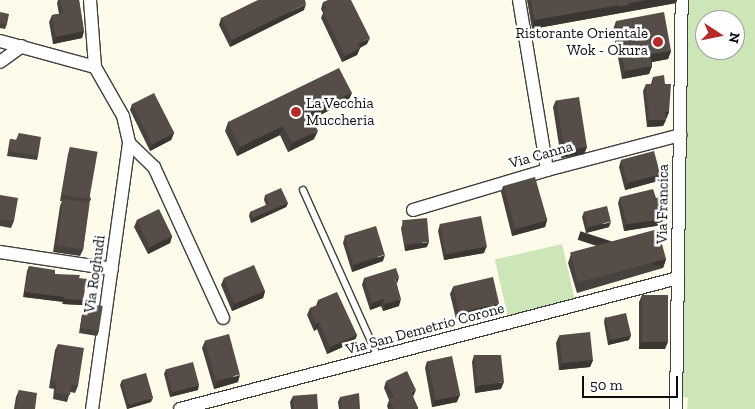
<!DOCTYPE html>
<style>
body{margin:0}
#map{position:relative;width:755px;height:409px;overflow:hidden;background:#fefbeb;font-family:"Zilla Slab",serif}
div>[style]{position:absolute}
[style*='--x']{left:calc(var(--x)*1px);top:calc(var(--y)*1px);width:calc(var(--w)*1px);rotate:calc(var(--a)*1deg)}
.green>*{inset:0;background:#cde6b7;transform-origin:0 0}
.roads{filter:drop-shadow(1px 0 #3f3f3f) drop-shadow(-1px 0 #3f3f3f) drop-shadow(0 1px #3f3f3f) drop-shadow(0 -1px #3f3f3f)}
.service>*{height:6px;margin:-3px;padding:0 3px;transform-origin:3px;border-radius:3px;background:#fff}
.minor>*{height:12px;margin:-6px;padding:0 6px;transform-origin:6px;border-radius:6px;background:#fff}
.wall>*{inset:0;background:#48423e}
.shaded-wall>*{inset:0;background:#3b3632;transform-origin:0 0}
.building>*{inset:0;background:#544d48;transform-origin:0 0}
.dots>*{width:14px;height:14px;translate:-50% -50%;box-sizing:border-box;border:2px solid #fff;border-radius:50%}
span{translate:-50% -50%;white-space:nowrap;text-align:center;line-height:1.15;-webkit-text-stroke:5px #fff;paint-order:stroke}
.poi-label{font-size:15px;color:#0c0c0c}
.right{translate:-100% -50%;text-align:right}
.left{translate:0 -50%;text-align:left}
.street-label{font-size:15px;color:#0c0c0c}
.north{position:absolute;left:695px;top:10px;width:50px;height:50px;box-sizing:border-box;background:#fff;border:1px solid #9e9e9e;border-radius:50%;rotate:101deg;font-size:14px;font-weight:700;line-height:20px;text-align:center;color:#0c0c0c}
.north::after{content:'';display:block;margin:auto;width:18px;height:22px;background:#b52b2a;clip-path:polygon(50% 0,100% 100%,50% 72%,0 100%)}
.scale{position:absolute;left:582px;top:376px;width:96px;height:22px;box-sizing:border-box;border:2px solid #0c0c0c;border-top:0;padding-left:6px;font-size:15px;line-height:18px;white-space:nowrap;color:#0c0c0c;-webkit-text-stroke:4px #fff;paint-order:stroke}
</style>
<div id="map">
<div class="green">
<i style="clip-path:polygon(evenodd,682px 0,755px 0,755px 409px,687px 409px,688px 398px,676px 396px,682px 0,705px 20px,735px 20px,735px 50px,705px 50px,705px 20px)"></i>
<i style="left:562px;top:244px;width:58px;height:69px;rotate:77deg"></i>
</div>
<div class="roads">
<div class="service">
<i style="--x:303;--y:190;--w:183;--a:65.8"></i>
</div>
<div class="minor">
<i style="--x:90;--y:0;--w:67;--a:85.7"></i>
<i style="--x:95;--y:67;--w:56;--a:60.3"></i>
<i style="--x:123;--y:116;--w:28;--a:77"></i>
<i style="--x:129;--y:143;--w:269;--a:97.9"></i>
<i style="--x:519;--y:0;--w:172;--a:80.6"></i>
<i style="--x:0;--y:41;--w:98;--a:15.3"></i>
<i style="--x:0;--y:62;--w:27;--a:-36"></i>
<i style="--x:129;--y:143;--w:35;--a:44"></i>
<i style="--x:154;--y:167;--w:166;--a:65.4"></i>
<i style="--x:413;--y:210;--w:140;--a:-16.6"></i>
<i style="--x:547;--y:170;--w:138;--a:-14.7"></i>
<i style="--x:0;--y:252;--w:113;--a:8.6"></i>
<i style="--x:180;--y:409;--w:515;--a:-14.74"></i>
<i style="--x:676;--y:409;--w:409;--a:-89.2"></i>
</div>
</div>
<div class="wall">
<i style="clip-path:polygon(58px 0,79px 0,84px 31px,82px 38px,53px 44px,49px 22px,52px 15px,59px 14px,57px 3px)"></i>
<i style="clip-path:polygon(527px 0,677px 0,676px 3px,532px 29px)"></i>
<i style="clip-path:polygon(323px 2px,367px 44px,360px 48px,357px 55px,342px 62px,321px 18px,323px 13px,321px 9px)"></i>
<i style="clip-path:polygon(304px 10px,230px 47px,219px 25px,221px 18px)"></i>
<i style="clip-path:polygon(0 12px,7px 24px,5px 29px,0 28px)"></i>
<i style="clip-path:polygon(616px 21px,671px 51px,668px 59px,652px 62px,652px 66px,649px 74px,622px 79px,613px 30px)"></i>
<i style="clip-path:polygon(653px 77px,665px 84px,669px 112px,663px 126px,647px 127px,643px 91px,646px 84px,651px 84px)"></i>
<i style="clip-path:polygon(352px 93px,348px 101px,312px 119px,314px 139px,288px 152px,280px 135px,237px 156px,225px 131px,228px 122px)"></i>
<i style="clip-path:polygon(556px 100px,587px 147px,584px 154px,561px 158px,553px 107px)"></i>
<i style="clip-path:polygon(132px 104px,174px 133px,171px 140px,150px 151px,130px 110px)"></i>
<i style="clip-path:polygon(19px 133px,38px 156px,37px 160px,7px 156px,9px 144px,10px 139px,16px 140px)"></i>
<i style="clip-path:polygon(70px 147px,91px 199px,89px 203px,83px 250px,80px 256px,53px 252px,60px 206px,62px 201px,60px 201px,68px 154px)"></i>
<i style="clip-path:polygon(621px 160px,660px 174px,658px 181px,625px 190px,619px 167px)"></i>
<i style="clip-path:polygon(503px 186px,547px 220px,545px 227px,512px 236px,501px 192px)"></i>
<i style="clip-path:polygon(0 195px,14px 221px,11px 228px,0 226px)"></i>
<i style="clip-path:polygon(265px 195px,288px 203px,286px 207px,251px 223px,249px 216px,250px 212px,266px 205px,264px 200px)"></i>
<i style="clip-path:polygon(620px 197px,656px 198px,664px 219px,662px 225px,624px 231px,618px 203px)"></i>
<i style="clip-path:polygon(584px 212px,609px 227px,586px 233px,582px 217px)"></i>
<i style="clip-path:polygon(137px 220px,172px 236px,170px 243px,148px 254px,134px 227px)"></i>
<i style="clip-path:polygon(403px 223px,427px 247px,405px 251px,401px 228px)"></i>
<i style="clip-path:polygon(440px 224px,484px 253px,444px 260px,438px 231px)"></i>
<i style="clip-path:polygon(345px 236px,383px 261px,352px 272px,343px 243px)"></i>
<i style="clip-path:polygon(571px 254px,666px 259px,663px 268px,577px 293px,568px 263px)"></i>
<i style="clip-path:polygon(29px 266px,55px 274px,79px 278px,82px 305px,62px 304px,63px 302px,23px 297px,27px 271px)"></i>
<i style="clip-path:polygon(224px 278px,265px 291px,263px 298px,232px 311px,221px 285px)"></i>
<i style="clip-path:polygon(364px 278px,397px 284px,399px 306px,383px 311px,381px 306px,370px 310px,362px 285px)"></i>
<i style="clip-path:polygon(453px 287px,496px 309px,456px 319px,450px 294px)"></i>
<i style="clip-path:polygon(642px 295px,665px 349px,639px 349px,639px 302px)"></i>
<i style="clip-path:polygon(318px 300px,357px 335px,354px 342px,327px 354px,317px 329px,314px 331px,307px 315px,310px 308px,316px 306px)"></i>
<i style="clip-path:polygon(84px 303px,99px 331px,97px 336px,79px 333px,83px 308px)"></i>
<i style="clip-path:polygon(605px 317px,631px 335px,629px 340px,608px 345px,604px 322px)"></i>
<i style="clip-path:polygon(559px 336px,593px 360px,590px 367px,559px 370px,556px 343px)"></i>
<i style="clip-path:polygon(205px 341px,238px 382px,214px 389px,202px 348px)"></i>
<i style="clip-path:polygon(58px 344px,78px 386px,75px 393px,70px 392px,67px 402px,53px 399px,54px 389px,49px 388px,55px 350px)"></i>
<i style="clip-path:polygon(474px 355px,501px 389px,475px 393px,472px 362px)"></i>
<i style="clip-path:polygon(427px 361px,457px 402px,432px 407px,425px 368px)"></i>
<i style="clip-path:polygon(166px 369px,198px 390px,170px 397px,164px 374px)"></i>
<i style="clip-path:polygon(122px 380px,151px 402px,127px 409px,120px 385px)"></i>
<i style="clip-path:polygon(386px 381px,413px 397px,418px 408px,418px 409px,388px 409px,387px 406px,389px 400px,384px 388px)"></i>
<i style="clip-path:polygon(19px 390px,35px 409px,14px 409px,16px 397px)"></i>
<i style="clip-path:polygon(293px 396px,318px 409px,291px 409px,290px 402px)"></i>
<i style="clip-path:polygon(340px 397px,360px 409px,339px 409px,338px 402px)"></i>
</div>
<div class="shaded-wall">
<i style="clip-path:polygon(646px 0,677px 0,676px 3px,532px 29px,535px 20px,619px 5px,629px 5px,629px 3px)"></i>
<i style="clip-path:polygon(306px 4px,304px 10px,230px 47px,232px 40px)"></i>
<i style="clip-path:polygon(84px 31px,82px 38px,53px 44px,56px 37px)"></i>
<i style="clip-path:polygon(370px 38px,367px 44px,355px 50px,358px 44px)"></i>
<i style="clip-path:polygon(360px 48px,357px 55px,342px 62px,345px 56px)"></i>
<i style="clip-path:polygon(671px 51px,668px 59px,647px 63px,650px 54px)"></i>
<i style="clip-path:polygon(652px 66px,649px 74px,622px 79px,625px 71px)"></i>
<i style="clip-path:polygon(352px 93px,348px 101px,306px 122px,309px 113px)"></i>
<i style="clip-path:polygon(665px 112px,669px 112px,666px 119px,663px 119px)"></i>
<i style="clip-path:polygon(649px 120px,666px 120px,663px 126px,647px 127px)"></i>
<i style="clip-path:polygon(283px 126px,280px 135px,237px 156px,240px 147px)"></i>
<i style="clip-path:polygon(318px 131px,314px 139px,288px 152px,292px 143px)"></i>
<i style="clip-path:polygon(174px 133px,171px 140px,150px 151px,152px 144px)"></i>
<i style="clip-path:polygon(587px 147px,584px 154px,561px 158px,564px 151px)"></i>
<i style="clip-path:polygon(660px 174px,658px 181px,625px 190px,628px 183px)"></i>
<i style="clip-path:polygon(288px 203px,286px 207px,251px 223px,253px 218px)"></i>
<i style="clip-path:polygon(664px 219px,662px 225px,624px 231px,627px 224px)"></i>
<i style="clip-path:polygon(547px 220px,545px 227px,512px 236px,515px 229px)"></i>
<i style="clip-path:polygon(611px 222px,609px 227px,586px 233px,588px 228px)"></i>
<i style="clip-path:polygon(172px 236px,170px 243px,148px 254px,150px 247px)"></i>
<i style="clip-path:polygon(429px 242px,427px 247px,405px 251px,407px 246px)"></i>
<i style="clip-path:polygon(487px 246px,484px 253px,444px 260px,446px 254px)"></i>
<i style="clip-path:polygon(385px 255px,383px 261px,352px 272px,355px 265px)"></i>
<i style="left:666px;top:259px;width:9px;height:90px;rotate:108deg"></i>
<i style="clip-path:polygon(399px 277px,397px 284px,395px 278px)"></i>
<i style="clip-path:polygon(265px 291px,263px 298px,232px 311px,234px 304px)"></i>
<i style="left:25px;top:292px;width:40px;height:5px;rotate:7deg"></i>
<i style="left:64px;top:299px;width:19px;height:5px;rotate:3deg"></i>
<i style="clip-path:polygon(384px 299px,381px 306px,370px 310px,372px 303px)"></i>
<i style="clip-path:polygon(401px 299px,399px 306px,383px 311px,385px 304px)"></i>
<i style="clip-path:polygon(499px 303px,496px 309px,456px 319px,459px 313px)"></i>
<i style="clip-path:polygon(319px 322px,317px 329px,314px 331px,316px 324px)"></i>
<i style="clip-path:polygon(357px 335px,354px 342px,327px 354px,330px 347px)"></i>
<i style="clip-path:polygon(631px 335px,629px 340px,608px 345px,610px 340px)"></i>
<i style="clip-path:polygon(641px 342px,668px 342px,665px 349px,639px 349px)"></i>
<i style="clip-path:polygon(593px 360px,590px 367px,559px 370px,562px 364px)"></i>
<i style="clip-path:polygon(240px 375px,238px 382px,214px 389px,217px 382px)"></i>
<i style="clip-path:polygon(504px 382px,501px 389px,475px 393px,477px 386px)"></i>
<i style="clip-path:polygon(199px 385px,198px 390px,170px 397px,172px 392px)"></i>
<i style="clip-path:polygon(416px 390px,413px 397px,411px 392px)"></i>
<i style="clip-path:polygon(460px 395px,457px 402px,432px 407px,435px 400px)"></i>
<i style="clip-path:polygon(153px 398px,151px 402px,127px 409px,128px 404px)"></i>
</div>
<div class="building">
<i style="clip-path:polygon(60px 0,79px 0,84px 31px,56px 37px,52px 15px,63px 13px)"></i>
<i style="clip-path:polygon(258px 0,305px 0,306px 4px,232px 40px,221px 18px)"></i>
<i style="clip-path:polygon(328px 0,351px 0,370px 38px,358px 44px,360px 48px,345px 56px,323px 11px,327px 9px,323px 2px)"></i>
<i style="clip-path:polygon(531px 0,618px 0,619px 5px,535px 20px)"></i>
<i style="clip-path:polygon(618px 0,628px 0,629px 5px,618px 7px,619px 5px)"></i>
<i style="clip-path:polygon(629px 0,646px 0,629px 3px)"></i>
<i style="clip-path:polygon(0 12px,9px 14px,7px 24px,0 23px)"></i>
<i style="clip-path:polygon(664px 12px,671px 51px,650px 54px,652px 66px,625px 71px,616px 21px)"></i>
<i style="clip-path:polygon(339px 68px,352px 93px,309px 113px,318px 131px,292px 143px,283px 126px,240px 147px,228px 122px)"></i>
<i style="clip-path:polygon(664px 75px,665px 84px,671px 84px,669px 112px,665px 112px,666px 120px,649px 120px,646px 84px,653px 84px,653px 77px)"></i>
<i style="left:154px;top:93px;width:45px;height:25px;rotate:63deg"></i>
<i style="left:579px;top:97px;width:51px;height:23px;rotate:81deg"></i>
<i style="clip-path:polygon(19px 133px,41px 137px,38px 156px,9px 151px,10px 139px,17px 140px)"></i>
<i style="left:70px;top:147px;width:28px;height:48px;rotate:10deg"></i>
<i style="left:654px;top:151px;width:24px;height:34px;rotate:75deg"></i>
<i style="left:535px;top:177px;width:45px;height:33px;rotate:74deg"></i>
<i style="clip-path:polygon(281px 188px,288px 203px,253px 218px,250px 212px,269px 204px,265px 195px)"></i>
<i style="clip-path:polygon(653px 189px,656px 198px,659px 197px,664px 219px,627px 224px,620px 197px)"></i>
<i style="clip-path:polygon(0 195px,18px 198px,14px 221px,0 219px)"></i>
<i style="left:63px;top:199px;width:27px;height:47px;rotate:8deg"></i>
<i style="left:607px;top:206px;width:16px;height:24px;rotate:76deg"></i>
<i style="left:159px;top:209px;width:30px;height:25px;rotate:64deg"></i>
<i style="left:481px;top:216px;width:31px;height:42px;rotate:79deg"></i>
<i style="left:427px;top:218px;width:24px;height:25px;rotate:85deg"></i>
<i style="left:376px;top:226px;width:30px;height:33px;rotate:73deg"></i>
<i style="left:658px;top:229px;width:31px;height:91px;rotate:75deg"></i>
<i style="left:254px;top:265px;width:28px;height:33px;rotate:67deg"></i>
<i style="clip-path:polygon(29px 266px,55px 270px,55px 274px,80px 275px,79px 278px,87px 279px,83px 300px,64px 299px,65px 297px,25px 292px)"></i>
<i style="clip-path:polygon(396px 268px,399px 277px,395px 278px,401px 299px,385px 304px,384px 299px,372px 303px,364px 278px)"></i>
<i style="left:493px;top:277px;width:27px;height:41px;rotate:77deg"></i>
<i style="clip-path:polygon(337px 292px,357px 335px,330px 347px,319px 322px,316px 324px,310px 308px,320px 304px,318px 300px)"></i>
<i style="left:642px;top:295px;width:26px;height:47px"></i>
<i style="left:84px;top:303px;width:19px;height:25px;rotate:9deg"></i>
<i style="left:626px;top:313px;width:23px;height:21px;rotate:77deg"></i>
<i style="left:590px;top:332px;width:28px;height:31px;rotate:84deg"></i>
<i style="left:229px;top:334px;width:42px;height:25px;rotate:75deg"></i>
<i style="clip-path:polygon(58px 344px,84px 348px,78px 386px,71px 385px,70px 395px,55px 393px,57px 382px,52px 381px)"></i>
<i style="clip-path:polygon(474px 355px,501px 355px,504px 382px,477px 386px)"></i>
<i style="left:452px;top:356px;width:40px;height:25px;rotate:78deg"></i>
<i style="left:193px;top:362px;width:24px;height:28px;rotate:75deg"></i>
<i style="clip-path:polygon(407px 371px,416px 390px,411px 392px,418px 408px,416px 409px,394px 409px,389px 399px,394px 397px,386px 381px)"></i>
<i style="left:146px;top:373px;width:26px;height:25px;rotate:74deg"></i>
<i style="clip-path:polygon(19px 390px,37px 393px,35px 409px,16px 409px)"></i>
<i style="clip-path:polygon(359px 393px,360px 409px,341px 409px,340px 397px)"></i>
<i style="left:317px;top:394px;width:15px;height:24px;rotate:86deg"></i>
</div>
<div class="dots">
<i style="left:658px;top:42px;background:#b52b2a"></i>
<i style="left:296px;top:112px;background:#b52b2a"></i>
</div>
<div class="poi-label">
<span class="right" style="left:648px;top:42px">Ristorante Orientale<br>Wok - Okura</span>
<span class="left" style="left:306px;top:112px">La Vecchia<br>Muccheria</span>
</div>
<div class="street-label">
<span style="left:541px;top:155px;rotate:-16deg">Via Canna</span>
<span style="left:663px;top:204px;rotate:-89deg">Via Francica</span>
<span style="left:95px;top:274px;rotate:-82deg">Via Roghudi</span>
<span style="left:425px;top:329px;rotate:-15deg">Via San Demetrio Corone</span>
</div>
<div class="north">N</div>
<div class="scale">50 m</div>
</div>
